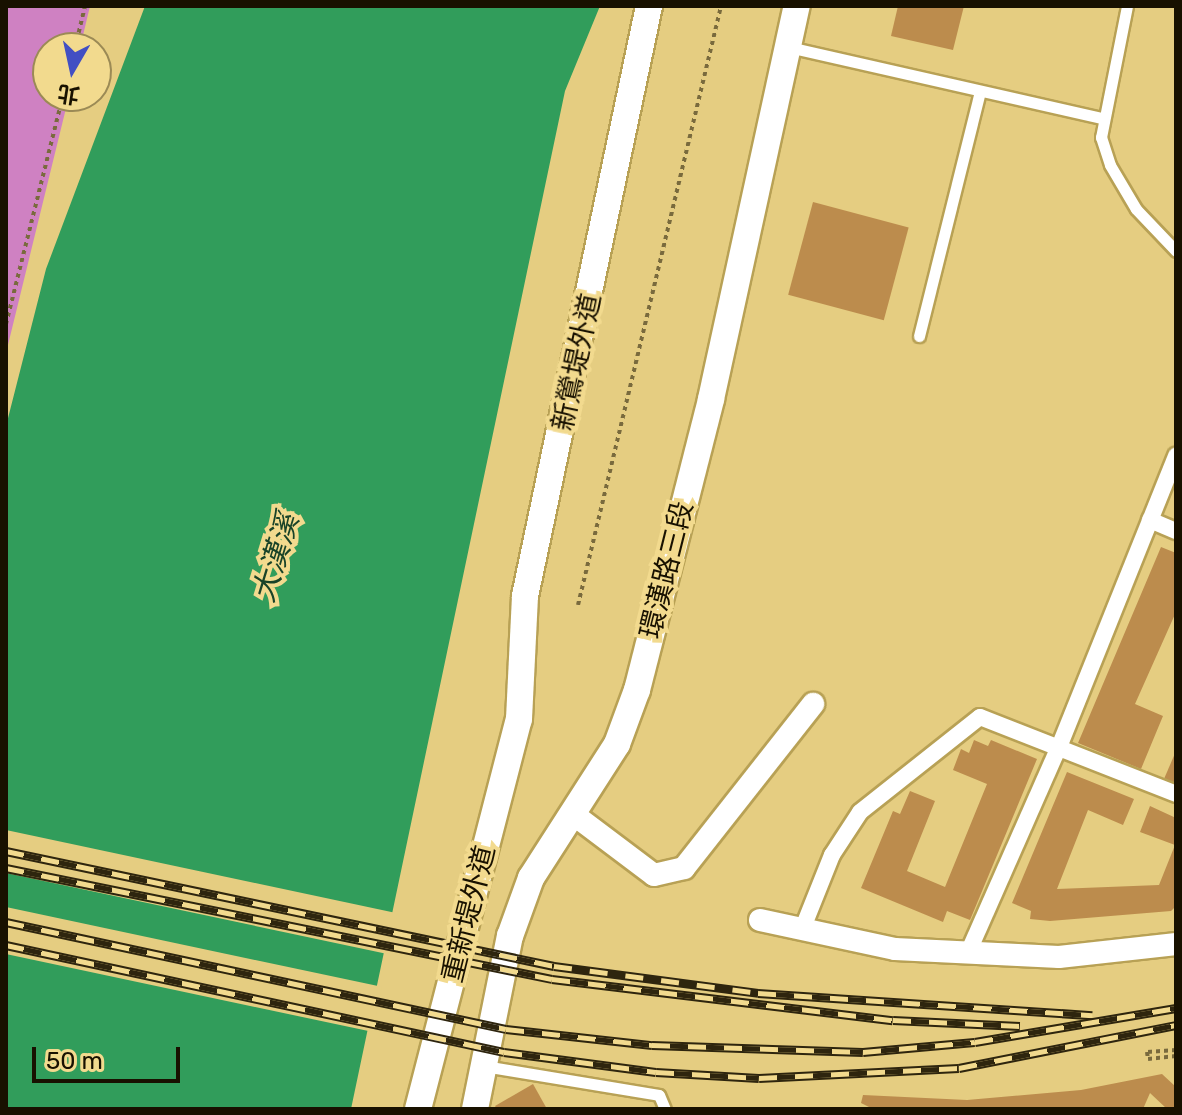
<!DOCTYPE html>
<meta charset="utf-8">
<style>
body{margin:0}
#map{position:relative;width:1182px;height:1115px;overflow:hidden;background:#e5cd81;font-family:Rubik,"Noto Sans TC",sans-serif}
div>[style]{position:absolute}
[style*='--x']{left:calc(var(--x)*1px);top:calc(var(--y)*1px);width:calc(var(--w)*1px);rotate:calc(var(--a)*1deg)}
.green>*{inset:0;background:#cf81c2}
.water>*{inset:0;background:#319d5b}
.pier>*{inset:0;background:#e5cd81;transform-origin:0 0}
.building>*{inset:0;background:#bc8c4d;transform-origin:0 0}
.path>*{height:4px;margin-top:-2px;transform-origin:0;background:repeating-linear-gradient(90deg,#796a3d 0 4px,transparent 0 8px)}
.roads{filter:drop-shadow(2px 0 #b8a155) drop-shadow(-2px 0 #b8a155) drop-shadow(0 2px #b8a155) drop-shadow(0 -2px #b8a155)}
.service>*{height:11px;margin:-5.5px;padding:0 5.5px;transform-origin:5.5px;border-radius:5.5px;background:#fff}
.pedestrian>*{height:16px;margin:-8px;padding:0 8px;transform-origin:8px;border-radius:8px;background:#fff}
.minor>*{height:22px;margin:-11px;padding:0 11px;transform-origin:11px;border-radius:11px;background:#fff}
.tertiary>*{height:26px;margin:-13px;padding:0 13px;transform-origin:13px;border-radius:13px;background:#fff}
.rail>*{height:9px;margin-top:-4.5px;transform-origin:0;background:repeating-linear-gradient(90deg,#f2da8e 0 18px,#2e250e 0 36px);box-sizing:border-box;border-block:2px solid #2e250e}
span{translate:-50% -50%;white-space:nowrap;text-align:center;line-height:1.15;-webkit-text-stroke:8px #f2da8e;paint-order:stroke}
.street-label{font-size:28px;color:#181100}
.water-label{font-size:30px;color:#194328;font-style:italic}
.frame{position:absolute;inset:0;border:8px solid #181100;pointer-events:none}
.north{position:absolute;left:32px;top:32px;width:80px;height:80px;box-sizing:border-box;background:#f2da8e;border:2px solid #9b8a55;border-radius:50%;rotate:189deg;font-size:22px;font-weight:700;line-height:32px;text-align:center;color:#181100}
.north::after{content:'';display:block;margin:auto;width:28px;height:36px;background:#424fc3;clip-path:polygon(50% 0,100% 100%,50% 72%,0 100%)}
.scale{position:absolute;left:32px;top:1047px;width:148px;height:36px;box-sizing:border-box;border:4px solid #181100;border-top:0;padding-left:10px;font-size:24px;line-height:28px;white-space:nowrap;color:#181100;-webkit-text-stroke:6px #f2da8e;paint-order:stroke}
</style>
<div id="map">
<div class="green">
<i style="clip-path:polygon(6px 6px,90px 6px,80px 48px,48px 48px,48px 96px,69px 96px,6px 353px)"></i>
</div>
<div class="water">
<i style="clip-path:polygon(145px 6px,600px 6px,565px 91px,351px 1109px,6px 1109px,6px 426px,46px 269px)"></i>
</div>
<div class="pier">
<i style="left:6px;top:830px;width:400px;height:42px;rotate:12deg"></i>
<i style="left:6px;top:907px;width:384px;height:46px;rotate:12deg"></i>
</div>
<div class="building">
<i style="clip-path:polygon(898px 6px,964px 6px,953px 50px,891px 36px)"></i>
<i style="left:813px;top:202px;width:99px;height:96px;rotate:15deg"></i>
<i style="clip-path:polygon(1161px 547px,1176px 553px,1176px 612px,1135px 704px,1163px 716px,1141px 769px,1078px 743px)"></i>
<i style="clip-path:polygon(974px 740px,988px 746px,991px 740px,1037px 759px,970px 920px,947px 911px,943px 922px,861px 888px,893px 811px,900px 814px,910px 791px,935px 801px,907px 871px,945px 887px,987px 784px,953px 770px,961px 749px,969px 753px)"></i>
<i style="clip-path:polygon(1176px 751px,1176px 784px,1164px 779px)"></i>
<i style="clip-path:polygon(1067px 772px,1134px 799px,1123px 825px,1088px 810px,1057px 889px,1159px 885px,1175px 845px,1140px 832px,1150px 806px,1176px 818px,1176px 906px,1171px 911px,1050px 921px,1030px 919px,1031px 911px,1012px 903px)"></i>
<i style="clip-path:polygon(1162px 1074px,1176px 1087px,1176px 1109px,1167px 1109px,1150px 1093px,1143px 1109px,873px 1109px,861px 1103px,863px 1095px,967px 1100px,1081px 1090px)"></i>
<i style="clip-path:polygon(533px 1084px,547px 1109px,497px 1109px,495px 1106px)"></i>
</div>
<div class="path">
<i style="--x:75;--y:48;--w:43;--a:-76.6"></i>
<i style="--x:6;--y:324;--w:235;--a:-76"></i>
<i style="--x:578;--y:605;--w:616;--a:-76.57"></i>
<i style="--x:1176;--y:1050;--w:29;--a:176"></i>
<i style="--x:1147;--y:1052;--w:7;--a:82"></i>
<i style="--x:1148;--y:1059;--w:28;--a:-6"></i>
</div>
<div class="roads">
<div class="service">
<i style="--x:1127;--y:6;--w:134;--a:101.2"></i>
<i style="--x:1101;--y:137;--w:29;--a:72"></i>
<i style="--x:1110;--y:165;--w:51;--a:59.4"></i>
<i style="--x:1136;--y:209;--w:58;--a:46.4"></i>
<i style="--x:789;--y:47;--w:320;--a:12.8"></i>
<i style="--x:919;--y:336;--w:252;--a:-76"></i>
<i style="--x:484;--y:1066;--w:177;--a:9.4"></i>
<i style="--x:659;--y:1095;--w:15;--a:67"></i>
</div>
<div class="pedestrian">
<i style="--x:1150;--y:520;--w:28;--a:23"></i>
<i style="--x:802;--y:930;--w:81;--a:-68.2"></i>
<i style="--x:832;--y:855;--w:51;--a:-56.9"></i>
<i style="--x:860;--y:812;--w:153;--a:-38.4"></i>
<i style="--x:980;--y:717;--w:211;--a:21.4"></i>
<i style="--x:968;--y:953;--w:225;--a:-66.2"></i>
<i style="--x:1059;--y:747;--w:314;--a:-68.1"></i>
</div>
<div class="minor">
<i style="--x:573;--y:814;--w:101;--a:37"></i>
<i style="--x:654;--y:875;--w:31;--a:-13"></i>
<i style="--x:684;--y:868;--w:209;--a:-51.8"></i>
<i style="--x:760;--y:920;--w:138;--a:12.1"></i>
<i style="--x:895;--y:949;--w:164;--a:2.8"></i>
<i style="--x:1059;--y:957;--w:118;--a:-6.3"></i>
</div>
<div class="tertiary">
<i style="--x:418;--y:1109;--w:403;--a:-75.5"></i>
<i style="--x:519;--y:719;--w:123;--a:-87.2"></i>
<i style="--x:525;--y:596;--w:603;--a:-78.13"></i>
<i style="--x:475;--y:1109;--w:177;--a:-78.6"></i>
<i style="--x:510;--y:936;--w:62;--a:-70.1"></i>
<i style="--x:531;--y:878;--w:159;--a:-57.3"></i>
<i style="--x:617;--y:744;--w:58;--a:-69.7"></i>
<i style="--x:637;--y:690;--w:300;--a:-75.7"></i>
<i style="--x:711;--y:399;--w:402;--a:-77.7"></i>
</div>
</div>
<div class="rail">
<i style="--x:6;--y:851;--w:560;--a:11.85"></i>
<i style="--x:554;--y:966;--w:206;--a:7.5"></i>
<i style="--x:758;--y:993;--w:335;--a:3.8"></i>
<i style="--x:6;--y:868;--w:557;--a:11.49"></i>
<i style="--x:552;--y:979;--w:343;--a:6.9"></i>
<i style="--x:893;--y:1020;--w:127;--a:2.7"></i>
<i style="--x:6;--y:922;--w:511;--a:12.08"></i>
<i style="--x:506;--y:1029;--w:147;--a:6.3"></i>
<i style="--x:652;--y:1045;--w:211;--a:1.9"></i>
<i style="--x:863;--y:1052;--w:112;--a:-5.1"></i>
<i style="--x:975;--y:1042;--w:204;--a:-9.6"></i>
<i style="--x:6;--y:945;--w:509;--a:12.13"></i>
<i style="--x:504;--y:1052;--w:153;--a:7.5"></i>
<i style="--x:656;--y:1072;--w:103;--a:3.3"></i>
<i style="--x:759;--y:1078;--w:200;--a:-2.9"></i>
<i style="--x:959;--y:1068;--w:221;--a:-11.2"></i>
</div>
<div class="street-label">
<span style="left:577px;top:362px;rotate:-78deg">新鶯堤外道</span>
<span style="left:667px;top:570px;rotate:-76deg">環漢路三段</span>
<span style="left:469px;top:914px;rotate:-76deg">重新堤外道</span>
</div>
<div class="water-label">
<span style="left:276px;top:558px;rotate:-73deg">大漢溪</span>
</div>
<div class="frame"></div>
<div class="north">北</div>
<div class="scale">50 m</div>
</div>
